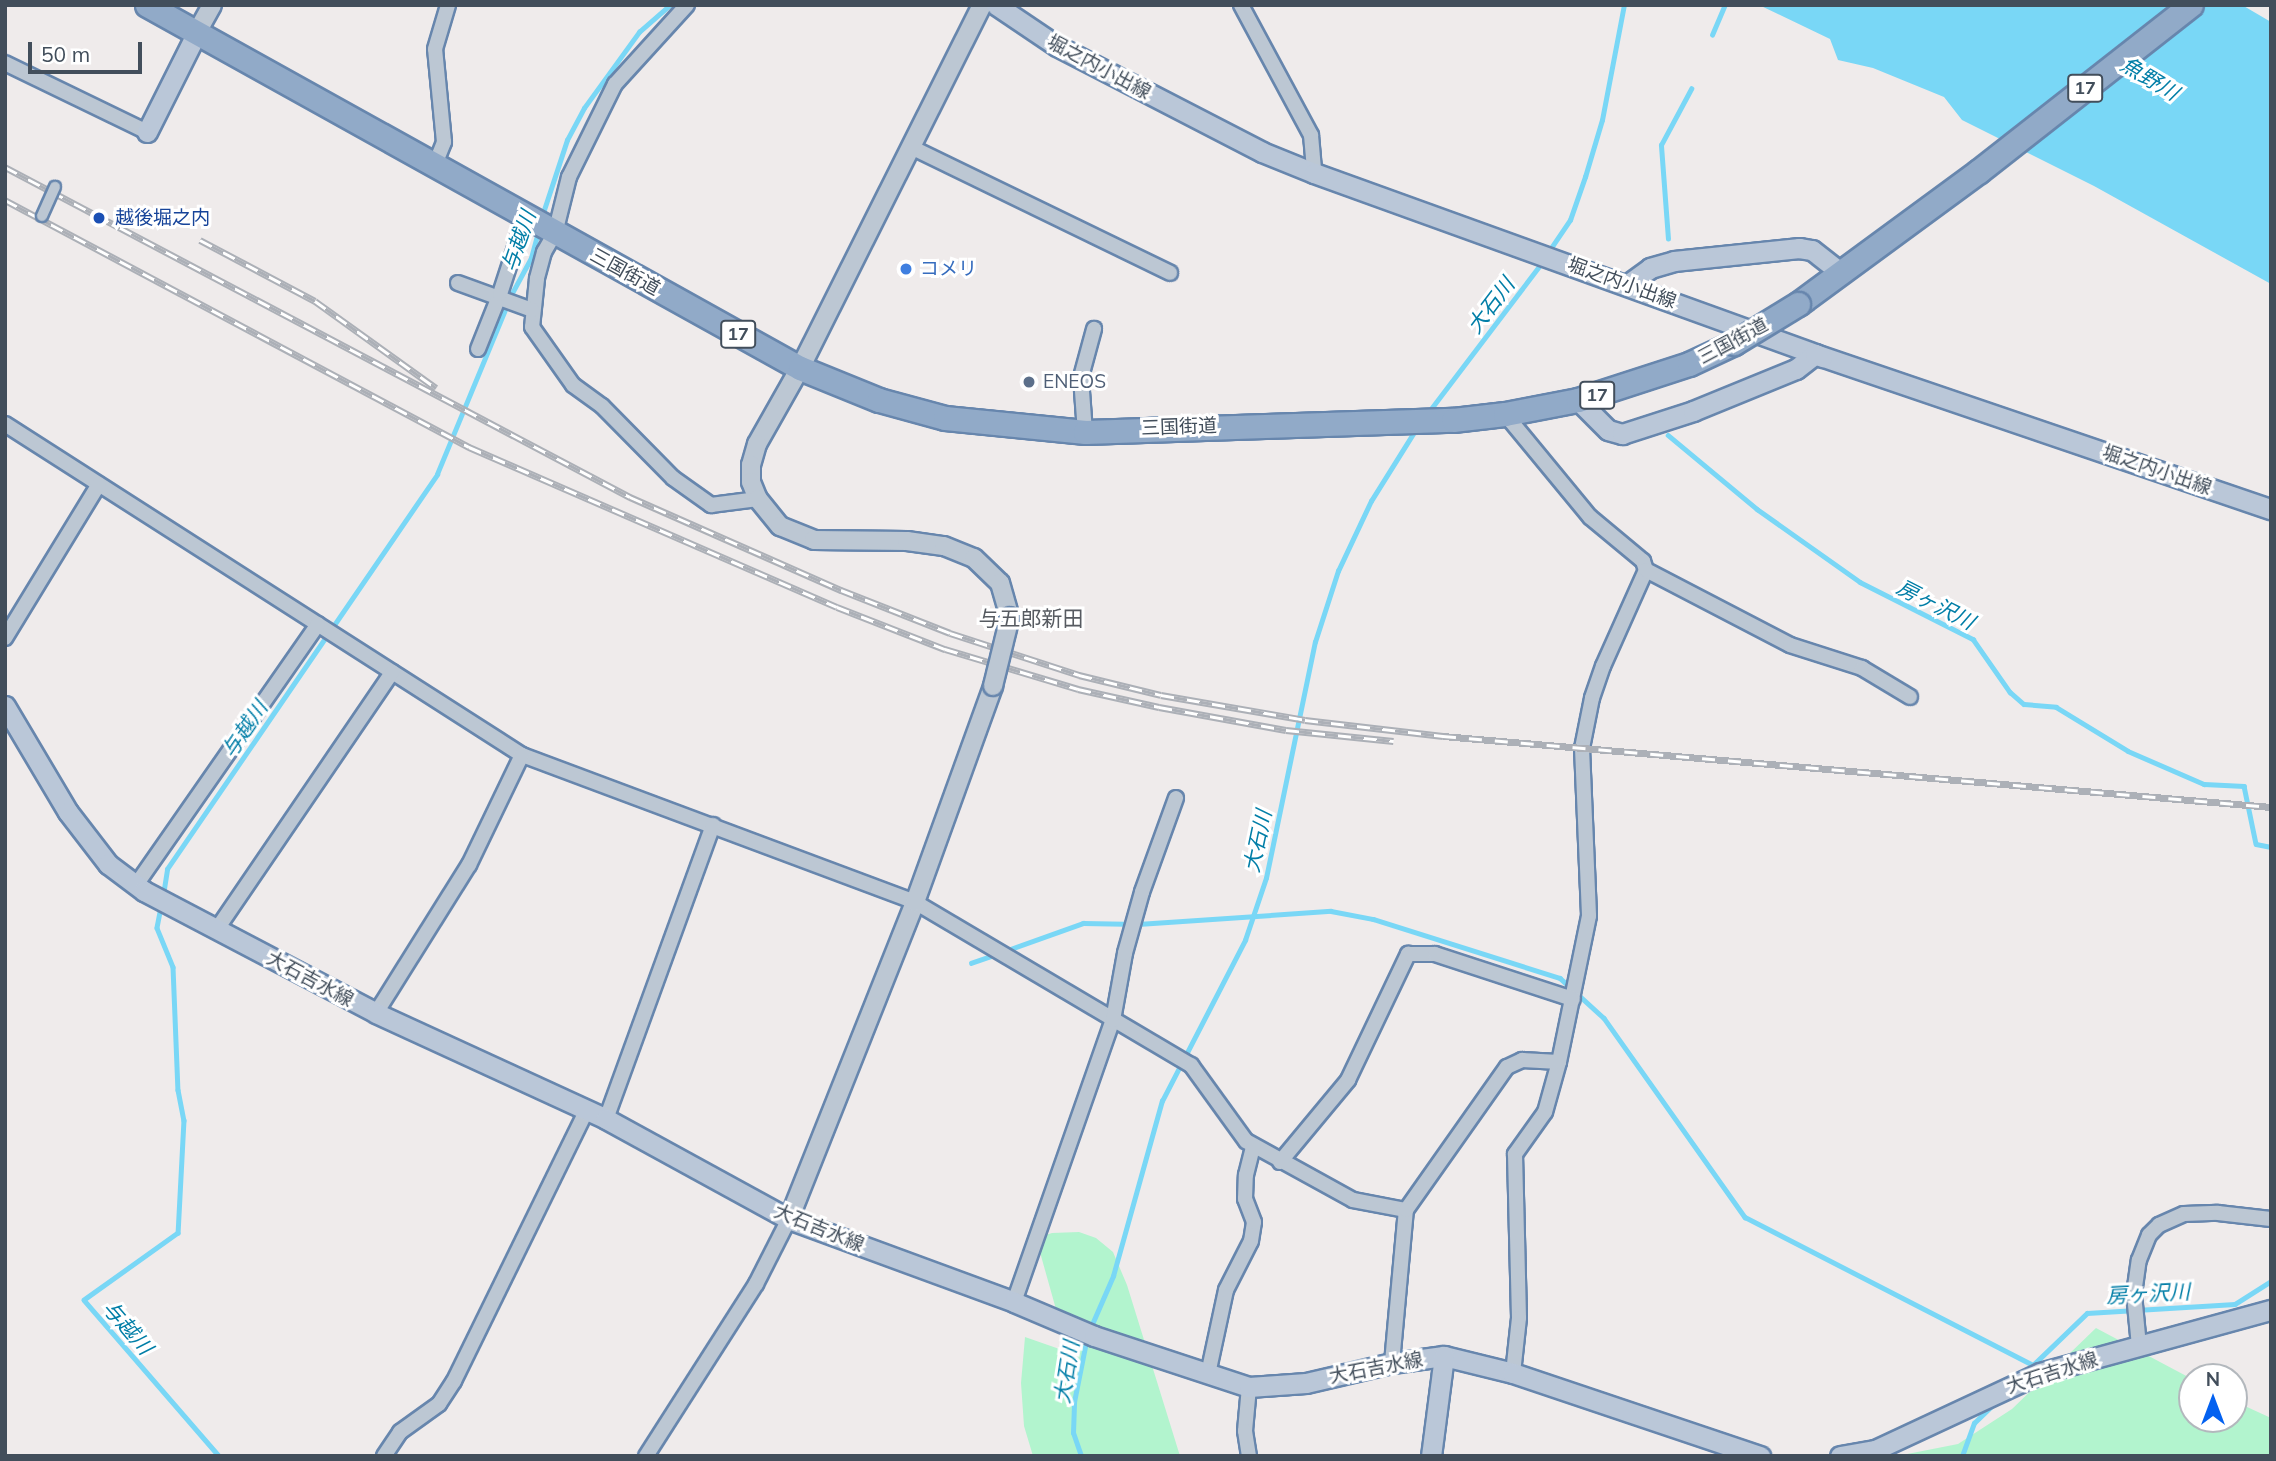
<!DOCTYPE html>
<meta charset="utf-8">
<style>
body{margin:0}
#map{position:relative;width:2276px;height:1461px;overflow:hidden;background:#efebeb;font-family:Mulish,"Noto Sans JP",sans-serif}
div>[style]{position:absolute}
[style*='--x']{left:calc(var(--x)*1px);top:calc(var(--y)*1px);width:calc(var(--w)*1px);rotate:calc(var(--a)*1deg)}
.green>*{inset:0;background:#b2f4ce}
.water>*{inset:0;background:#79d7f6}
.stream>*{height:4.5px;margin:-2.25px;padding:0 2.25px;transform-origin:2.25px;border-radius:2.25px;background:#79d7f6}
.roads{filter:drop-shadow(2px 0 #6786ad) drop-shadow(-2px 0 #6786ad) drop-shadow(0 2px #6786ad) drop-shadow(0 -2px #6786ad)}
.minor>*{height:14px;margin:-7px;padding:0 7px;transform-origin:7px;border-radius:7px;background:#bcc7d3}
.tertiary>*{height:18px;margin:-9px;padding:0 9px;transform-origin:9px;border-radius:9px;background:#bcc7d3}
.secondary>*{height:19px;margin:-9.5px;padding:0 9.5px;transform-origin:9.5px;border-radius:9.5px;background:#bac7d8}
.trunk>*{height:23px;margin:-11.5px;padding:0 11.5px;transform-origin:11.5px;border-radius:11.5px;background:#91aac8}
.rail>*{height:7px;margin-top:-3.5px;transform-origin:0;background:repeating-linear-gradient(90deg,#fff 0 13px,#acb0b7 0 26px);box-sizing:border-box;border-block:2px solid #acb0b7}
.bridges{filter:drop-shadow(2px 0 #6786ad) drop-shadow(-2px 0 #6786ad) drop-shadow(0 2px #6786ad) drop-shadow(0 -2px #6786ad)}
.pedestrian-bridge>*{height:10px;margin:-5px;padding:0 5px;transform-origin:5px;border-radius:5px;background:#bcc7d3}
.tertiary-bridge>*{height:18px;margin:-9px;padding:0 9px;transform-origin:9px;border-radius:9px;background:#bcc7d3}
.trunk-bridge>*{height:23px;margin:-11.5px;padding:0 11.5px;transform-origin:11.5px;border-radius:11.5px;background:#91aac8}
.dots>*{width:19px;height:19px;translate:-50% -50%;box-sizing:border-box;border:4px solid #fff;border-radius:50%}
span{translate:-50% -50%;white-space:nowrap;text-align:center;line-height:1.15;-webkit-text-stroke:6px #fff;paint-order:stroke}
.shield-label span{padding:2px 5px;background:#fff;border:2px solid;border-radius:5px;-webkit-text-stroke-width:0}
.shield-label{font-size:18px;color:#424e5b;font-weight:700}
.street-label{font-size:19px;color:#424e5b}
.transit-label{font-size:19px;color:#164399}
.left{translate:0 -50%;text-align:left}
.shop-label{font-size:19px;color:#366cbe}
.service-label{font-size:19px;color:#4e5e75}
.water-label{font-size:21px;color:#017ea7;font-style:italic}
.neighbourhood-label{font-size:21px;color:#575b61}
.frame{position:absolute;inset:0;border:7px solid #424e5b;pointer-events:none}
.north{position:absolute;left:2178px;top:1363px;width:70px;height:70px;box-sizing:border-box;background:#fff;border:2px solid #b3b8bd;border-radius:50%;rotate:0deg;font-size:19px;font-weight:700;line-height:28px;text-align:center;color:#424e5b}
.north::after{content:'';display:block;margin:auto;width:24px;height:32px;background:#0361f0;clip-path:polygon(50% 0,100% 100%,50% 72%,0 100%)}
.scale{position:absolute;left:28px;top:42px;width:114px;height:32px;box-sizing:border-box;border:4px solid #424e5b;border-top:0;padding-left:9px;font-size:21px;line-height:24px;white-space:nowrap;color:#424e5b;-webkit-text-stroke:5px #fff;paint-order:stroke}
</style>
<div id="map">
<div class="green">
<i style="clip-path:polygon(1079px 1232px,1096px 1238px,1113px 1252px,1127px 1285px,1180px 1456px,1033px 1456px,1024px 1426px,1021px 1383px,1025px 1337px,1068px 1352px,1036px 1238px,1052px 1233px)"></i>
<i style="clip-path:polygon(2096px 1328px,2192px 1379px,2192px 1419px,2234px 1419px,2234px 1401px,2271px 1418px,2271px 1456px,1897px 1456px,1958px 1444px,2012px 1409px)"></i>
</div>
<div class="water">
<i style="clip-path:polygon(1759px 5px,2242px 5px,2271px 22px,2271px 284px,2094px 186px,1962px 120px,1944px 97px,1873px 68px,1838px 60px,1830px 39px)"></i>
</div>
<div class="stream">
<i style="--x:1712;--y:35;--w:33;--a:-67"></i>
<i style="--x:542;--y:216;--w:80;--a:-71.8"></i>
<i style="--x:567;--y:140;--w:36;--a:-62"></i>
<i style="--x:584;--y:108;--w:94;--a:-54.1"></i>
<i style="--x:639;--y:32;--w:41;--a:-41.1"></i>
<i style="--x:1668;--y:239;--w:94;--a:-94.3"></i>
<i style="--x:1661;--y:145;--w:64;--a:-61.8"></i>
<i style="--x:1551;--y:248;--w:34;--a:-56"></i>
<i style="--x:1570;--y:220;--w:46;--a:-70.8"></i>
<i style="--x:1585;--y:177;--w:59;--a:-73.4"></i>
<i style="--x:1602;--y:120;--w:117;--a:-79.2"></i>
<i style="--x:1427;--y:414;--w:188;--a:-52.8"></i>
<i style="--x:1668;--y:435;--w:116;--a:39.7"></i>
<i style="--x:1757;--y:509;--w:126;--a:35.3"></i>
<i style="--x:1860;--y:582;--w:127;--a:26.8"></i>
<i style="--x:1973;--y:639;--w:65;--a:55.1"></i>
<i style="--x:2010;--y:692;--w:18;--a:41"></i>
<i style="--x:2024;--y:704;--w:32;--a:5"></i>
<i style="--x:2056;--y:707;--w:84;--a:31.4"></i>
<i style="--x:2128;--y:751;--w:83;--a:23.5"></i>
<i style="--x:2204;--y:784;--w:40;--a:2.9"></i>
<i style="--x:2244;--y:786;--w:59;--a:78.3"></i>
<i style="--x:2256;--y:844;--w:15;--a:11"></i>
<i style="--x:163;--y:895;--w:26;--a:-81"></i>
<i style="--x:167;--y:869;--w:478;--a:-55.6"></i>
<i style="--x:437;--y:474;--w:194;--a:-67.5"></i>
<i style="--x:511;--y:295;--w:42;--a:-61.6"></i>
<i style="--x:531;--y:258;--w:28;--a:-75"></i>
<i style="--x:161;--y:907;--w:21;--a:101"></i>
<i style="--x:157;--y:928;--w:42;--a:67.7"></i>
<i style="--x:173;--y:967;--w:123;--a:87.7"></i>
<i style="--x:178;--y:1090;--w:31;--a:79"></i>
<i style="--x:184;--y:1120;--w:113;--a:93"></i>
<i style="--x:178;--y:1233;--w:115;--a:144.5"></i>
<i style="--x:84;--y:1300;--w:206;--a:49.1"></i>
<i style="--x:1005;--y:951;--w:83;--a:-19.7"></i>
<i style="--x:1083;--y:923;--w:55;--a:1"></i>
<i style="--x:1138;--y:924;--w:193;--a:-3.9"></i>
<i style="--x:1331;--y:911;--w:43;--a:10.8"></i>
<i style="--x:1373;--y:919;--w:196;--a:17.5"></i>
<i style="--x:1560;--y:978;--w:59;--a:42.3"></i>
<i style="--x:1604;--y:1018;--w:244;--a:54.7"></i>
<i style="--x:1745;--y:1217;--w:324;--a:27.2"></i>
<i style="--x:971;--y:963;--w:28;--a:-19"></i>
<i style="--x:1090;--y:1329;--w:58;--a:-66.5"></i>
<i style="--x:1113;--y:1276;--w:182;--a:-74.4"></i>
<i style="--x:1162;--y:1101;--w:181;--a:-62.7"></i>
<i style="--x:1245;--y:940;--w:65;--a:-71.3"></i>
<i style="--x:1266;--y:878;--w:241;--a:-78.3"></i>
<i style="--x:1315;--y:642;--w:75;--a:-72.1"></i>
<i style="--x:1338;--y:571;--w:77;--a:-64.8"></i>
<i style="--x:1371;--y:501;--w:85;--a:-58"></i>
<i style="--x:2032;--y:1366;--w:76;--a:-43.9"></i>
<i style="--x:2087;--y:1313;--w:148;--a:-3.5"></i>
<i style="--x:2235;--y:1304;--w:43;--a:-32.6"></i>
<i style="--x:1081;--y:1456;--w:24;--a:-109"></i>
<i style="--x:1073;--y:1433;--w:31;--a:-88"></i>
<i style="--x:1074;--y:1402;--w:66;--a:-78.7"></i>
<i style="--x:1962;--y:1456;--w:35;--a:-70"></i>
<i style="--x:1974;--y:1423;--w:28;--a:-44"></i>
</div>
<div class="roads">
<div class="minor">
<i style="--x:687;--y:5;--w:107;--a:132.3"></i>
<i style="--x:615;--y:84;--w:104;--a:116.3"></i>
<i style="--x:569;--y:177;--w:58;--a:104"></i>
<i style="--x:555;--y:233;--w:22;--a:120"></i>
<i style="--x:544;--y:252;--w:28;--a:105"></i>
<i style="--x:537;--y:279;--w:48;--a:95.9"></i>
<i style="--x:532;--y:327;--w:71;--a:54.7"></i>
<i style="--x:573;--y:385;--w:36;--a:36"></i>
<i style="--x:602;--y:406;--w:101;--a:45.4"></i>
<i style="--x:673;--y:478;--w:47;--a:35.4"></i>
<i style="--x:711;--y:505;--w:47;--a:-7.3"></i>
<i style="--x:1241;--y:5;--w:148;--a:61.7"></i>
<i style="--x:1311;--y:135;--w:38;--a:85"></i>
<i style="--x:5;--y:63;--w:158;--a:25.9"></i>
<i style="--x:911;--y:147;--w:288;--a:25.9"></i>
<i style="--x:434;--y:167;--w:27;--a:-68"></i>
<i style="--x:444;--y:142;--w:93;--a:-95.5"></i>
<i style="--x:435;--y:49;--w:46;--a:-73.5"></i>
<i style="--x:458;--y:283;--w:79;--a:20"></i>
<i style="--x:478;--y:349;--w:59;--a:-68.2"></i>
<i style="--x:500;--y:294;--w:81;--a:-72"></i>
<i style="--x:1505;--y:414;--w:134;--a:50.5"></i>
<i style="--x:1590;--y:517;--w:69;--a:39.7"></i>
<i style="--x:1643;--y:561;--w:9;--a:72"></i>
<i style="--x:1646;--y:570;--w:105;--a:114.1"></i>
<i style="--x:1603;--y:666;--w:34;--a:109"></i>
<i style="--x:1592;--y:698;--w:51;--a:101.3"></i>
<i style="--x:1582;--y:748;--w:168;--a:87.6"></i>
<i style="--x:1589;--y:916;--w:149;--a:101.6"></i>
<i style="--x:1559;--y:1062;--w:52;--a:105.6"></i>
<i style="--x:1545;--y:1112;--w:52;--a:125.5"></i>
<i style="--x:1515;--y:1154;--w:164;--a:88.6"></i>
<i style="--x:1519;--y:1318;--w:55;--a:96.2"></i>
<i style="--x:5;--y:424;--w:614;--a:32.63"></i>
<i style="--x:522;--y:755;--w:420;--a:20.5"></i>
<i style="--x:915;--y:902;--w:321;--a:30.6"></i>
<i style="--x:1191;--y:1065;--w:94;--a:54.1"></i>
<i style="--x:1246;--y:1141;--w:122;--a:28.9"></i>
<i style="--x:1353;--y:1200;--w:54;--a:10.7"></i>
<i style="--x:1085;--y:432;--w:55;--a:-94.2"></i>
<i style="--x:1081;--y:377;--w:50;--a:-74.8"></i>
<i style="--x:1646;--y:570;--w:162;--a:27.5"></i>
<i style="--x:1790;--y:645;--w:76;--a:17.7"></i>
<i style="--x:1862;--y:668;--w:56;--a:31.1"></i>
<i style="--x:5;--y:638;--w:180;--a:-58.6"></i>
<i style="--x:136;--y:885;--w:318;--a:-55.1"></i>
<i style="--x:217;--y:929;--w:311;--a:-55.7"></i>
<i style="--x:376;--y:1013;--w:175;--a:-57.9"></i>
<i style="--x:469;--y:865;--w:122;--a:-64.3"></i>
<i style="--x:606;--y:1119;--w:313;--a:-70"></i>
<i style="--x:1280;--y:1162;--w:107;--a:-50.3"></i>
<i style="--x:1348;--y:1080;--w:140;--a:-64.5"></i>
<i style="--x:1408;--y:954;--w:27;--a:0"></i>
<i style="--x:1435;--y:954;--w:145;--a:18.1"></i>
<i style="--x:1014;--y:1302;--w:299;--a:-70.7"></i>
<i style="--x:1113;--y:1020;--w:68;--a:-79.8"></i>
<i style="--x:1125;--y:953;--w:63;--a:-74.4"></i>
<i style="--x:1142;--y:892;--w:100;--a:-70.1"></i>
<i style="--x:2139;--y:1346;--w:52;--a:-95.5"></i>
<i style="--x:2134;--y:1294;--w:34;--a:-82"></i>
<i style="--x:2139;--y:1260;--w:27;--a:-68"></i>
<i style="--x:2149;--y:1235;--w:14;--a:-45"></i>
<i style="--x:2159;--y:1225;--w:27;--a:-24"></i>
<i style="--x:2184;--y:1214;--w:34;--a:-2"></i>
<i style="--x:2218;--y:1213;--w:53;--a:6.5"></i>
<i style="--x:1392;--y:1363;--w:154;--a:-84.8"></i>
<i style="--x:1406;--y:1210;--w:175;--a:-54.8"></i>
<i style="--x:1507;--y:1067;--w:17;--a:-25"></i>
<i style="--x:1522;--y:1060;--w:37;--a:3"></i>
<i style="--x:1208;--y:1374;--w:86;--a:-77.9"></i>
<i style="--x:1226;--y:1290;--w:55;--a:-63"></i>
<i style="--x:1251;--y:1241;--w:19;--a:-81"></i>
<i style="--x:1254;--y:1222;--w:25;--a:-111"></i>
<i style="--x:1245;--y:1199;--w:24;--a:-88"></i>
<i style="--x:1246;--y:1175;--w:30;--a:-76"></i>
<i style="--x:1249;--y:1387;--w:44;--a:95.2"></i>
<i style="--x:1245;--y:1431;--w:25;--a:81"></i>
<i style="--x:384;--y:1456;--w:29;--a:-56"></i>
<i style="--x:400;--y:1432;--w:48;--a:-35.7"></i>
<i style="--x:439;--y:1404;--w:27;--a:-57"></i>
<i style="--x:454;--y:1381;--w:302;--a:-63.9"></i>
<i style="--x:646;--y:1456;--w:204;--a:-57.4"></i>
<i style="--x:756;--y:1284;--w:73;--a:-63.1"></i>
</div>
<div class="tertiary">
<i style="--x:982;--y:5;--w:406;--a:116.6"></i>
<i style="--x:800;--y:368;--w:87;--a:119.5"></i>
<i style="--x:757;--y:444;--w:22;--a:106"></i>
<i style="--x:751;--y:465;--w:17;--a:90"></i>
<i style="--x:751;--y:482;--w:18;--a:68"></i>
<i style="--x:758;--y:499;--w:35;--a:51"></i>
<i style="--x:780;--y:526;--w:37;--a:22"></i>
<i style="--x:814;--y:540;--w:93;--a:0.6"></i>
<i style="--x:907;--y:541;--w:37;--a:8"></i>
<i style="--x:944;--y:546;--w:32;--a:22"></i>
<i style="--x:974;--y:558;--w:36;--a:44"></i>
<i style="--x:1000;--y:583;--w:35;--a:74"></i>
<i style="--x:196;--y:34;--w:33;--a:-61"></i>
<i style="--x:789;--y:1219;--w:341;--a:-68.3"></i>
<i style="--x:915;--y:902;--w:230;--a:-70.1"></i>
</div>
<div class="secondary">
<i style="--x:996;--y:5;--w:73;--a:33.9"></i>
<i style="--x:1057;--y:46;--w:231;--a:27.3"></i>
<i style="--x:1262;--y:152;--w:56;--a:22"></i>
<i style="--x:1314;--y:173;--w:533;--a:19.86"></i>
<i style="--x:1815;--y:354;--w:482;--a:18.8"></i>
<i style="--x:147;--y:132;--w:110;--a:-63.4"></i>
<i style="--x:1627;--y:285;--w:29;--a:-36"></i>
<i style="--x:1650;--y:268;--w:25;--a:-16"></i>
<i style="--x:1674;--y:261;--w:126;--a:-5.9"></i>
<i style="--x:1799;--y:248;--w:13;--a:9"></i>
<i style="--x:1812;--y:250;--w:34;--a:38"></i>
<i style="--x:1578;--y:400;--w:42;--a:45"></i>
<i style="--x:1608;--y:430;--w:15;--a:16"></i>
<i style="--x:1622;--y:434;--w:75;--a:-17.9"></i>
<i style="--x:1693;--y:411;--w:111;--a:-22.2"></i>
<i style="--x:1796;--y:369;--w:24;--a:-38"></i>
<i style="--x:1815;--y:354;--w:8;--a:23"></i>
<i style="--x:5;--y:706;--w:123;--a:59.3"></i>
<i style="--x:68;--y:812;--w:66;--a:52.4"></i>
<i style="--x:108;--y:864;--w:45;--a:36.9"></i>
<i style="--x:144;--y:891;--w:262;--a:27.7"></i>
<i style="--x:376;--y:1013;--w:253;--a:24.7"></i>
<i style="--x:606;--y:1119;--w:209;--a:28.7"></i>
<i style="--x:789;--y:1219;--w:240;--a:20.2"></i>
<i style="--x:1014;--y:1302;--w:87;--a:23"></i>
<i style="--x:1094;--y:1336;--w:163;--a:18.2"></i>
<i style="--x:1249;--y:1387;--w:57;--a:-4"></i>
<i style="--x:1306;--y:1383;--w:88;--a:-13.1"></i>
<i style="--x:1392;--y:1363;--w:52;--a:-7.7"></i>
<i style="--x:1444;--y:1356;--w:71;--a:13.8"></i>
<i style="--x:1513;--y:1373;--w:261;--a:18.6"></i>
<i style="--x:1431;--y:1456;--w:101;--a:-82.6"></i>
<i style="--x:1840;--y:1456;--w:36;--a:-10"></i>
<i style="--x:1875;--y:1450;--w:182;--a:-25"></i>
<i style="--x:2040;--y:1373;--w:239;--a:-15.3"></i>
</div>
<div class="trunk">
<i style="--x:147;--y:5;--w:747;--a:29.07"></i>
<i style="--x:800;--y:368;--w:85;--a:22.1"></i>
<i style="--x:879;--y:400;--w:68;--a:15.3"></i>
<i style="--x:945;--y:418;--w:141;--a:5.7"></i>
<i style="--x:1085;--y:432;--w:368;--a:-1.9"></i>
<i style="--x:1453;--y:420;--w:52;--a:-6.6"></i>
<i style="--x:1505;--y:414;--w:74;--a:-10.9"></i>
<i style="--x:1578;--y:400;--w:117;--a:-18"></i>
<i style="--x:1689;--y:364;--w:50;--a:-25"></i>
<i style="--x:1798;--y:304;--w:225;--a:-36.3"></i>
<i style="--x:1979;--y:171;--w:269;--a:-38.1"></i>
</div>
</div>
<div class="rail">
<i style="--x:5;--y:167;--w:707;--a:27.83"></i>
<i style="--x:630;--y:497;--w:231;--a:23.8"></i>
<i style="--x:841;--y:590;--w:117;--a:21.5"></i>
<i style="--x:950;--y:633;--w:136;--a:18"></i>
<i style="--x:1079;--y:675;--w:84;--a:13.7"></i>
<i style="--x:1161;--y:695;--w:146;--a:9.8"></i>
<i style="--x:1305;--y:720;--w:139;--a:6.6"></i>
<i style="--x:1443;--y:736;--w:831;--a:4.9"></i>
<i style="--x:5;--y:200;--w:526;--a:28.03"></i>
<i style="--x:469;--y:447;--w:401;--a:23.5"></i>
<i style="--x:837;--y:607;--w:116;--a:21.3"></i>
<i style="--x:945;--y:649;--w:139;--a:16.7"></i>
<i style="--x:1078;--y:689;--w:83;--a:12.5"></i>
<i style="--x:1159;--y:707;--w:129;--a:10.3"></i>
<i style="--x:1286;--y:730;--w:108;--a:5.9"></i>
<i style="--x:200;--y:240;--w:130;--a:27.9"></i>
<i style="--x:315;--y:301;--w:149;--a:35.7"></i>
</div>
<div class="bridges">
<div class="pedestrian-bridge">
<i style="--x:42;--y:216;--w:32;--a:-66"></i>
</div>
<div class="tertiary-bridge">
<i style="--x:993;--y:686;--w:71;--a:-76.2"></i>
</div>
<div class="trunk-bridge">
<i style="--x:1734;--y:343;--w:75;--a:-31.4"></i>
</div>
</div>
<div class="dots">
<i style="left:99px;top:218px;background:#1a4fb4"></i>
<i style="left:906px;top:269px;background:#3f7fe0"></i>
<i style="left:1029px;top:382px;background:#5c6f8a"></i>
</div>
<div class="shield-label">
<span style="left:2085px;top:88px">17</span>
<span style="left:738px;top:334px">17</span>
<span style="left:1597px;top:395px">17</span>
</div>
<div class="street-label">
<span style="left:1099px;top:67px;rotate:28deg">堀之内小出線</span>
<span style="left:625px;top:272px;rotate:29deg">三国街道</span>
<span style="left:1622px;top:283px;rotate:20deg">堀之内小出線</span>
<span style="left:1733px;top:341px;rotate:-28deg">三国街道</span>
<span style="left:1179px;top:427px;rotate:-2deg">三国街道</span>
<span style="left:2157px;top:470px;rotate:19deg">堀之内小出線</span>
<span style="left:310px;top:979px;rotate:28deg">大石吉水線</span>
<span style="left:819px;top:1228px;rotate:22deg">大石吉水線</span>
<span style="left:1376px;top:1368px;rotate:-11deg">大石吉水線</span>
<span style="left:2052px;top:1373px;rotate:-18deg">大石吉水線</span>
</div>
<div class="transit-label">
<span class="left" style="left:115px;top:218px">越後堀之内</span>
</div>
<div class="shop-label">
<span class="left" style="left:920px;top:269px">コメリ</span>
</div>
<div class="service-label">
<span class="left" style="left:1043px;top:382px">ENEOS</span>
</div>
<div class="water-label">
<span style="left:2150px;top:78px;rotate:31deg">魚野川</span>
<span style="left:518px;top:241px;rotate:-71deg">与越川</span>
<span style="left:1490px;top:305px;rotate:-53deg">大石川</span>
<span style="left:1936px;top:604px;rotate:27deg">房ヶ沢川</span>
<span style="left:244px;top:729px;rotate:-56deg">与越川</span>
<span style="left:1257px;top:841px;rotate:-78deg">大石川</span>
<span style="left:2148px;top:1293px;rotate:-3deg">房ヶ沢川</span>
<span style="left:128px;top:1327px;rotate:49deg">与越川</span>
<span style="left:1066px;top:1372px;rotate:-81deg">大石川</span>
</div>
<div class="neighbourhood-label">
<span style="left:1031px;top:618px">与五郎新田</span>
</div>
<div class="frame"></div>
<div class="north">N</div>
<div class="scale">50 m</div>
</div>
